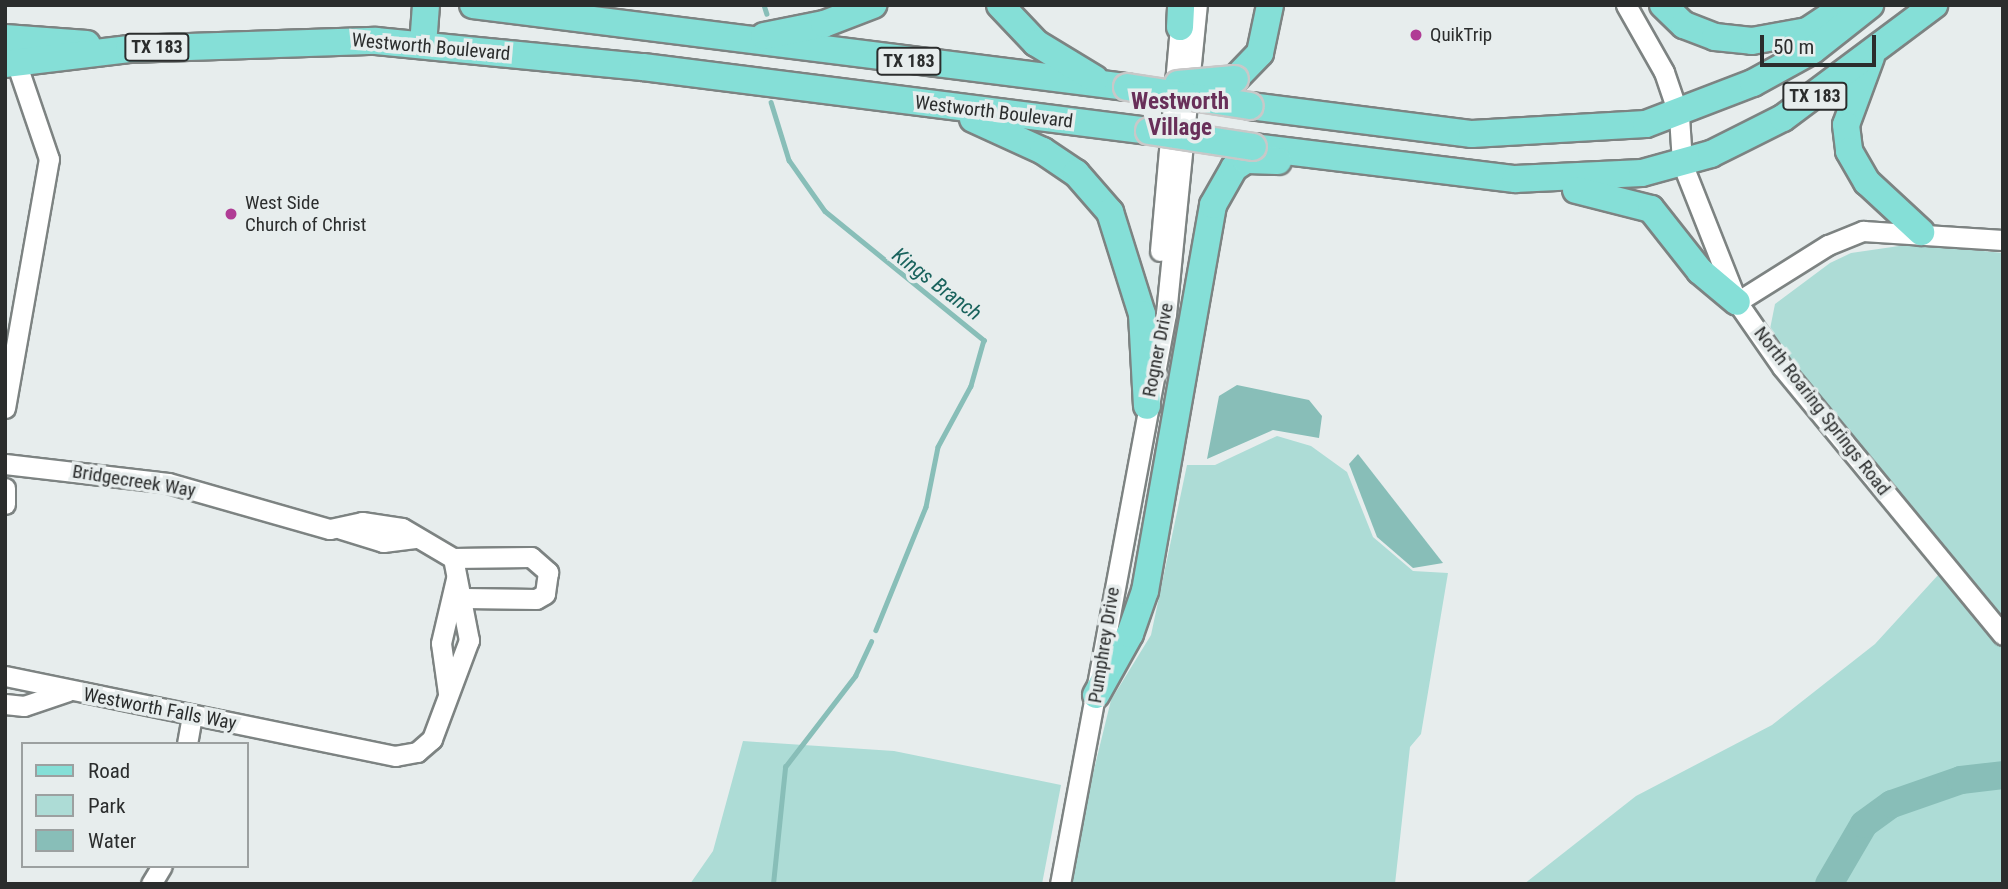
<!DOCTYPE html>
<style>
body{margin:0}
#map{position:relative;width:2008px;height:889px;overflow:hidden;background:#e7eded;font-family:"Roboto Condensed",sans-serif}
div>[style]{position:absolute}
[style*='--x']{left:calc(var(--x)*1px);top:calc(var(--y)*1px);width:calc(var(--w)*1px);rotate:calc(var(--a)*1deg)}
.green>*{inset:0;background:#addcd6}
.water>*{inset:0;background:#88beb8}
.stream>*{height:4.5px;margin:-2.25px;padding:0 2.25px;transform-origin:2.25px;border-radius:2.25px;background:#88beb8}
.river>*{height:28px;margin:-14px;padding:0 14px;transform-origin:14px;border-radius:14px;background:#88beb8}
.roads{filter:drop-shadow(2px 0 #7d8382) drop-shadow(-2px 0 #7d8382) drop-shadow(0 2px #7d8382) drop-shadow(0 -2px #7d8382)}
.minor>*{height:19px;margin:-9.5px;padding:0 9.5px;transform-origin:9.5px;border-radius:9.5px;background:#fff}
.major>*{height:26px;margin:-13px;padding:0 13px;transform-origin:13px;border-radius:13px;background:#85dfd7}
.bridges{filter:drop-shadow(2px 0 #c8c8c8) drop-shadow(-2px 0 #c8c8c8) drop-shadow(0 2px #c8c8c8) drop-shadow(0 -2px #c8c8c8)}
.major-bridge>*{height:26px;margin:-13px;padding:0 13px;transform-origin:13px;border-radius:13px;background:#85dfd7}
.dots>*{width:19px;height:19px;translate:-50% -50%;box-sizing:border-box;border:4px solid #e7eded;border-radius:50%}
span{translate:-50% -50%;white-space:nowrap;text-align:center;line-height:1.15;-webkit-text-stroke:7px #e7eded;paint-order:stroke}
.shield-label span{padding:2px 5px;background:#e7eded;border:2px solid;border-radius:5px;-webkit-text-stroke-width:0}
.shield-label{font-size:18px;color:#2b2d2d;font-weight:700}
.poi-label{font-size:19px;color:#2b2d2d}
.left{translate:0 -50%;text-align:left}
.street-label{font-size:19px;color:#2b2d2d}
.water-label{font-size:21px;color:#1a635d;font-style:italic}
.quarter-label{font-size:23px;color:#682f59;font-weight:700}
.frame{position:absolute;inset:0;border:7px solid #2b2d2d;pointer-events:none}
.legend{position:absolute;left:21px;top:742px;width:228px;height:126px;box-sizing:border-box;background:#e7eded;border:2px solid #9ca0a0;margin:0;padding:9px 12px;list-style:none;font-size:21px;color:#2b2d2d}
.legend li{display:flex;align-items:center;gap:14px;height:35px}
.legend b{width:35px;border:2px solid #9ca0a0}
.scale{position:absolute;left:1760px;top:35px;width:116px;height:32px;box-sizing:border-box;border:4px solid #2b2d2d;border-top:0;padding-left:9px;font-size:21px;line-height:24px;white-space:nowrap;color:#2b2d2d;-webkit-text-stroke:5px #e7eded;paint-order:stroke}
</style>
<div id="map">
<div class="green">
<i style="clip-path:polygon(1913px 244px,2003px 253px,2003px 884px,1524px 884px,1636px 796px,1772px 725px,1875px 644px,1950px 562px,1777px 349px,1770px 329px,1775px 304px,1830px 263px,1851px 253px)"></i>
<i style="clip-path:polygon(1277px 436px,1311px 446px,1347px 472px,1373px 537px,1413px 571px,1448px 573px,1421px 734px,1410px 747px,1395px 884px,1066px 884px,1111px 700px,1151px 635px,1187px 465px,1215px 465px)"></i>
<i style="clip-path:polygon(743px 741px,894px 751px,1061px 785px,1042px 884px,690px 884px,713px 851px)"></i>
</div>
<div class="water">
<i style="clip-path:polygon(1237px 385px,1309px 400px,1322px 416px,1319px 438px,1273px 430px,1207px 459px,1219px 396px)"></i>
<i style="clip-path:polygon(1358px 454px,1443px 563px,1413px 568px,1377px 537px,1349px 464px)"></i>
</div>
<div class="stream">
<i style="--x:764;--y:5;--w:9;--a:72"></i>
<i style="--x:771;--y:102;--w:61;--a:72.8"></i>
<i style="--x:789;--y:160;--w:62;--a:54.8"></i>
<i style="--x:825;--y:211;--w:205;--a:39.1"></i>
<i style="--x:984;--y:340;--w:48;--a:105.8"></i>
<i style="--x:971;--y:386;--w:69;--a:118.4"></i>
<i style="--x:938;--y:447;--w:61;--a:101.3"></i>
<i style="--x:926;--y:507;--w:133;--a:112.1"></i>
<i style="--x:773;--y:884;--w:118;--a:-84.1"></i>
<i style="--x:785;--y:767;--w:115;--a:-52.4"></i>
<i style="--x:855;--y:676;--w:38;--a:-65"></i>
</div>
<div class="river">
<i style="--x:1829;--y:884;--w:69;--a:-59.7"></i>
<i style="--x:1864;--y:824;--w:34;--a:-36"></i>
<i style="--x:1892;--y:804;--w:73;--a:-19.2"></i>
<i style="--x:1961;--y:780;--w:42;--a:-6.8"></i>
</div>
<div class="roads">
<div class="minor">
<i style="--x:1626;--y:5;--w:77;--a:60.4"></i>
<i style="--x:1664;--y:72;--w:46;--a:71.2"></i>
<i style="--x:1679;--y:116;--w:47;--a:86.3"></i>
<i style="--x:1682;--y:163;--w:149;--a:68.4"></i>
<i style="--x:1737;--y:302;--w:79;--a:55.3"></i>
<i style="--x:1782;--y:367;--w:347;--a:50.5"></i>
<i style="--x:1160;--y:251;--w:225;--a:-84.9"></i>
<i style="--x:1737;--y:302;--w:107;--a:-32.1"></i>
<i style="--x:1828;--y:245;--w:38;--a:-22"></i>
<i style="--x:1863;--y:231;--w:140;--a:3.7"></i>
<i style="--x:5;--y:408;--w:253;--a:-80"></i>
<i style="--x:49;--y:159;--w:102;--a:-108.8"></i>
<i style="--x:5;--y:464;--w:164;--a:6.6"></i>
<i style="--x:168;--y:483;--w:168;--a:15.9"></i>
<i style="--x:330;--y:529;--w:33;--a:-12"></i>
<i style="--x:362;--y:522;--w:40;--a:8.5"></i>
<i style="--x:402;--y:528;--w:59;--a:30.5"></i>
<i style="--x:453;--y:558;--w:84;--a:79"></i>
<i style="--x:469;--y:640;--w:106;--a:110.5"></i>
<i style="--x:432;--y:739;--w:20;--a:139"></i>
<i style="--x:417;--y:752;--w:22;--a:170"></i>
<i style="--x:395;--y:756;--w:398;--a:-168.4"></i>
<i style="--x:5;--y:488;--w:16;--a:90"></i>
<i style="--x:341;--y:529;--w:44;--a:17.2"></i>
<i style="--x:383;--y:542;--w:34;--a:-7"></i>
<i style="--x:453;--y:558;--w:78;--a:-0.7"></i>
<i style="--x:531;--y:557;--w:23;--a:41"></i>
<i style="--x:548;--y:572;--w:22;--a:98"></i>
<i style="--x:545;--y:594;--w:10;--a:151"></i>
<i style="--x:536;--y:599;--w:72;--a:-179.2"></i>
<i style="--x:448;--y:693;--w:50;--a:-98"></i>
<i style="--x:441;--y:643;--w:66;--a:-76.8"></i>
<i style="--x:5;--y:704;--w:19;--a:6"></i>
<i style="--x:24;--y:706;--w:46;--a:-18.8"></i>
<i style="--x:187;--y:744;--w:29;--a:-80"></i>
<i style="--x:151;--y:884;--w:21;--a:-59"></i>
<i style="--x:1060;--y:884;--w:580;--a:-79.47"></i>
<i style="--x:1166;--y:314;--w:311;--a:-84.3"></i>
</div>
<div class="major">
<i style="--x:473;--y:5;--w:659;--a:7.15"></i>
<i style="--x:1000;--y:5;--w:52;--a:46.5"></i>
<i style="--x:1036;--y:43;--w:69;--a:31.4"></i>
<i style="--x:1663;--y:5;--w:29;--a:44"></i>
<i style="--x:1684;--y:25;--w:33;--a:21"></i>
<i style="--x:1715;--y:37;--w:37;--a:6"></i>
<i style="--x:1752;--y:41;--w:56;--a:-10.3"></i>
<i style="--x:1807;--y:31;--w:42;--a:-33.3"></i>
<i style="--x:1180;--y:27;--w:22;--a:-87"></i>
<i style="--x:764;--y:36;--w:61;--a:-11.3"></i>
<i style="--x:824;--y:24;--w:53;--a:-21.2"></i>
<i style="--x:5;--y:38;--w:82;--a:4.2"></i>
<i style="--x:423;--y:45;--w:40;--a:-85.7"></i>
<i style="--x:1871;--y:57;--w:72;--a:110.2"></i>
<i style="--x:1846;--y:125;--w:26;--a:83"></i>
<i style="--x:1849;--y:151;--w:36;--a:60"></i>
<i style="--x:1867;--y:182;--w:74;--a:42.8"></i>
<i style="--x:5;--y:64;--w:125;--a:-6.9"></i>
<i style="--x:129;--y:49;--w:247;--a:-1.9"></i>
<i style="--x:376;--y:41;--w:268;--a:5.6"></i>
<i style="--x:643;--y:67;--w:510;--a:7.21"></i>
<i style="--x:1235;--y:79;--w:36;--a:-46"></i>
<i style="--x:1260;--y:53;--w:49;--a:-78.2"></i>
<i style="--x:1250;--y:106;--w:224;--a:7.2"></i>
<i style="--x:1472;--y:134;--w:174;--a:-3.3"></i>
<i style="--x:1646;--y:124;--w:115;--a:-21"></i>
<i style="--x:1753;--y:83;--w:68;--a:-28.8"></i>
<i style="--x:1813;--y:50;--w:73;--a:-38.3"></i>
<i style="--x:973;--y:119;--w:77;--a:24.6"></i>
<i style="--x:1043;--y:151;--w:40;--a:34"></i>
<i style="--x:1076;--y:173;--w:52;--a:48.9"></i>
<i style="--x:1110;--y:212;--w:107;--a:72.6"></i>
<i style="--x:1142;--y:314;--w:92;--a:86.9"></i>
<i style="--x:1253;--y:147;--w:264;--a:7"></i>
<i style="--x:1515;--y:179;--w:127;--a:-2.7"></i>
<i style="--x:1642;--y:173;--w:72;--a:-15.4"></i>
<i style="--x:1711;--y:154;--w:80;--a:-26.6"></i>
<i style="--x:1783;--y:118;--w:189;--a:-36.8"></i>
<i style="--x:1576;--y:190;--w:77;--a:14.2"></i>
<i style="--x:1651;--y:209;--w:79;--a:51.7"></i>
<i style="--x:1700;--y:271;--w:48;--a:40"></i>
<i style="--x:1096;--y:695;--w:70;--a:-60.9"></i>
<i style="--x:1130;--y:634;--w:46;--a:-70.8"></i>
<i style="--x:1145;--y:591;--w:392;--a:-80"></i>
<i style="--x:1213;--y:205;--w:43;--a:-60.4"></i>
<i style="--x:1234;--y:168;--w:14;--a:-34"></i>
<i style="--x:1246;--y:160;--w:32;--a:2"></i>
</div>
</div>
<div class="bridges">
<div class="major-bridge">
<i style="--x:1178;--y:84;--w:57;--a:-5"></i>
<i style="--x:1127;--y:87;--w:124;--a:8.8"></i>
<i style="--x:1149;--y:131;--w:105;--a:8.7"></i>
</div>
</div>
<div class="dots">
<i style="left:1416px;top:35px;background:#b03c95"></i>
<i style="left:231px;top:214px;background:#b03c95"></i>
</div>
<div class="shield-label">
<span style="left:157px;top:47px">TX 183</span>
<span style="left:909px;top:61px">TX 183</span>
<span style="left:1815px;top:96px">TX 183</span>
</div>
<div class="poi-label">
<span class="left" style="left:1430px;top:35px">QuikTrip</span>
<span class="left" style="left:245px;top:214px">West Side<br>Church of Christ</span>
</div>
<div class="street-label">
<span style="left:431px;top:47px;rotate:5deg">Westworth Boulevard</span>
<span style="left:994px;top:112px;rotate:7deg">Westworth Boulevard</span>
<span style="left:1158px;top:350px;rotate:-79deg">Rogner Drive</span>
<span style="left:1822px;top:411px;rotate:52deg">North Roaring Springs Road</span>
<span style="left:134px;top:481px;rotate:9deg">Bridgecreek Way</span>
<span style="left:1104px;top:645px;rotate:-81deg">Pumphrey Drive</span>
<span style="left:160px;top:709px;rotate:11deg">Westworth Falls Way</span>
</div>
<div class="water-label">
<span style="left:937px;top:284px;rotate:37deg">Kings Branch</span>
</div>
<div class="quarter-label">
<span style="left:1180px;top:115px">Westworth<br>Village</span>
</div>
<div class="frame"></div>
<ul class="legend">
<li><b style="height:9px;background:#85dfd7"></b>Road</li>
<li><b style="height:19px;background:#addcd6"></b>Park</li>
<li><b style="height:19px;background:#88beb8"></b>Water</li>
</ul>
<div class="scale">50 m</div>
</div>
